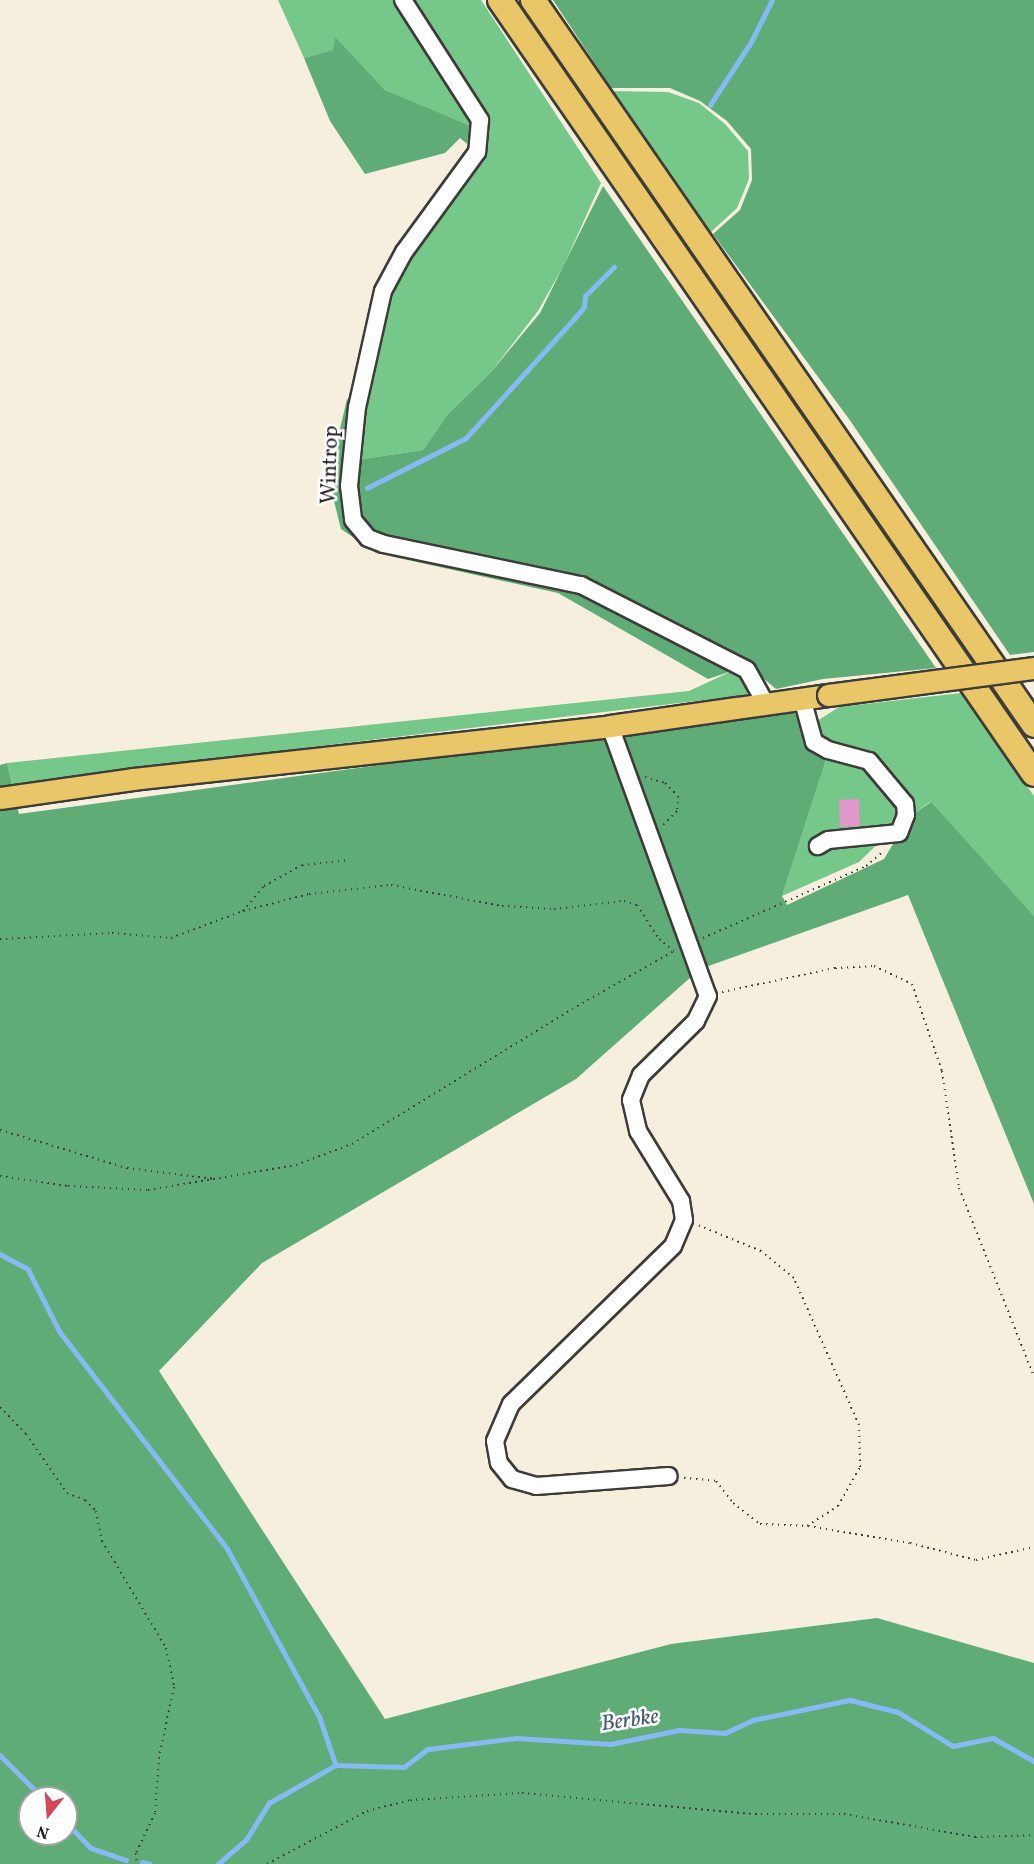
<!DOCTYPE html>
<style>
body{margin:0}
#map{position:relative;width:1034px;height:1864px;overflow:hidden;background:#f6efde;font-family:Vollkorn,serif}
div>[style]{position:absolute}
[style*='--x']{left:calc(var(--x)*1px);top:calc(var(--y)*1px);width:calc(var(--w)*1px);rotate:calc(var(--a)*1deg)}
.green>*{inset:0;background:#76c88a}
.forest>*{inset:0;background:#60ac76}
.stream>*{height:4.5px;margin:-2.25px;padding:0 2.25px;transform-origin:2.25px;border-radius:2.25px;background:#86baf4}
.building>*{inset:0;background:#e199cb;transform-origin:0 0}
.path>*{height:2px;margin-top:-1px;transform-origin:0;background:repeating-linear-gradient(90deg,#3d3c39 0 1.5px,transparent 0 6px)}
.roads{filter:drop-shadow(2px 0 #3d3c39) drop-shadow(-2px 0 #3d3c39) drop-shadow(0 2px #3d3c39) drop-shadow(0 -2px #3d3c39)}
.minor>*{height:16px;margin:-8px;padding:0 8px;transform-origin:8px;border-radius:8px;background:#fff}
.major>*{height:21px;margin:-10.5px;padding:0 10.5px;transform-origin:10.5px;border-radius:10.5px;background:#e9c769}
.highway>*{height:24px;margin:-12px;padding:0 12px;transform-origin:12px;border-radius:12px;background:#e9c769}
.bridges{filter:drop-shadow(2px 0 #3d3c39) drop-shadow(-2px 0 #3d3c39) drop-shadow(0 2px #3d3c39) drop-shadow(0 -2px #3d3c39)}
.major-bridge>*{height:21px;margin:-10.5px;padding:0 10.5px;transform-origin:10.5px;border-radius:10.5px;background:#e9c769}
span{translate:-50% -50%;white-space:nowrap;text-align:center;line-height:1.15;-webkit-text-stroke:5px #fff;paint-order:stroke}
.street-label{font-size:21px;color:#1c1c1c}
.water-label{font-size:22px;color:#465b72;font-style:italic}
.north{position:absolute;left:18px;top:1786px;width:60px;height:60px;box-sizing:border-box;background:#fff;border:2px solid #a4a4a4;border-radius:50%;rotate:197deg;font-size:16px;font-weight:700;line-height:24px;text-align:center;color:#1c1c1c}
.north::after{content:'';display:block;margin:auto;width:21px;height:27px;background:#d1495b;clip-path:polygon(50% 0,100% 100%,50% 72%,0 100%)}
</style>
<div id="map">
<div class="green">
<i style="clip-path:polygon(278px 0,481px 0,601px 183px,563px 267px,538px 311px,491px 372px,447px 415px,423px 450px,356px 460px,362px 396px,386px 299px,406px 257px,488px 135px,385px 90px,335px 38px,334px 50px,304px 58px)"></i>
<i style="clip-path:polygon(610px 91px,668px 92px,699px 103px,725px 124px,748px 151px,749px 179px,737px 208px,711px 232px)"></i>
<i style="clip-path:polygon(732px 671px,741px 675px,750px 690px,746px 695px,204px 760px,13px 788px,7px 763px,689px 691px)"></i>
<i style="clip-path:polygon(961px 693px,1034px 796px,1034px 916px,930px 802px,909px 817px,905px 792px,822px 742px,814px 723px,839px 707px)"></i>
<i style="clip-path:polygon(828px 754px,870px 768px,895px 798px,900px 815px,893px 829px,859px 862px,782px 896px)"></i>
</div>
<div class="forest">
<i style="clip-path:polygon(553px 0,1034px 0,1034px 652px,1010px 655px,849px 419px,713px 234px,740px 210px,752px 180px,751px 149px,727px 121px,700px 101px,670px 88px,611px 88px)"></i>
<i style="clip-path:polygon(335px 37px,385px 90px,470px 126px,471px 147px,460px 138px,445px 153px,365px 174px,330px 121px,304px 58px,333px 50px)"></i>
<i style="clip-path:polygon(603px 186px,936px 668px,823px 679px,776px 689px,758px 674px,732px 671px,708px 679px,558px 593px,376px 553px,341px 529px,333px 497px,339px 433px,347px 399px,354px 402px,356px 460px,423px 450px,447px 415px,491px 372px,540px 313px)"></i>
<i style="clip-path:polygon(evenodd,785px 710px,796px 714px,804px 736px,828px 754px,782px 896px,787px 905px,884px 859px,909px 817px,931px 802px,1034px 916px,1034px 1204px,908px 895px,700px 969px,576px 1079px,262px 1263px,159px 1371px,385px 1719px,671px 1644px,877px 1618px,1034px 1663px,1034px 1864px,0 1864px,0 765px,7px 763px,19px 814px,785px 710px,30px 1798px,66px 1798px,66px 1834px,30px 1834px,30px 1798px)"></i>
</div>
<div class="stream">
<i style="--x:710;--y:105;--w:75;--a:-56.9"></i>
<i style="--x:751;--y:42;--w:47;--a:-63.4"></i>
<i style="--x:367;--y:488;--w:111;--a:-26.8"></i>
<i style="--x:466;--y:438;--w:161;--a:-47.8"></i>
<i style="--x:574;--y:319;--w:16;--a:-50"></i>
<i style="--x:584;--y:307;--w:11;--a:-85"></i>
<i style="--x:585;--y:296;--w:41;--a:-45"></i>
<i style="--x:0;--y:1254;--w:32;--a:28"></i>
<i style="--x:28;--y:1269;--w:71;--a:63.1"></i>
<i style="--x:60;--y:1332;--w:273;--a:52.3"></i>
<i style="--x:227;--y:1548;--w:194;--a:61.3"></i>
<i style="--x:320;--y:1718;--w:50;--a:71.2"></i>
<i style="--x:0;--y:1755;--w:61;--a:45"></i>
<i style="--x:66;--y:1822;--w:36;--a:46"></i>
<i style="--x:91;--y:1848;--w:37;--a:19"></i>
<i style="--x:142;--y:1862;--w:8;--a:14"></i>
<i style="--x:218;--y:1864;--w:37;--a:-41"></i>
<i style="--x:246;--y:1840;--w:44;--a:-58.1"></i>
<i style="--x:269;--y:1803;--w:77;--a:-29.6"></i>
<i style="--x:336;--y:1765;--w:68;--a:1.7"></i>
<i style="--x:404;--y:1767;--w:30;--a:-37"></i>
<i style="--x:428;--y:1749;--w:89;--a:-7.1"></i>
<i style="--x:516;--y:1738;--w:95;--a:3.6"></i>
<i style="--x:611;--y:1744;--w:69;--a:-11.6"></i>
<i style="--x:679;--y:1730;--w:46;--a:3.7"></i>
<i style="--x:725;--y:1733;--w:31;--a:-25"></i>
<i style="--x:753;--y:1720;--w:99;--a:-11.7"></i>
<i style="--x:850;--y:1700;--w:49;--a:14"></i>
<i style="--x:898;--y:1712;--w:65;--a:31.7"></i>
<i style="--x:953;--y:1746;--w:41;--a:-11.3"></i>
<i style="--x:993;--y:1738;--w:47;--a:29.3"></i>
</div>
<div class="building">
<i style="left:859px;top:799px;width:27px;height:20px;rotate:88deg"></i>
</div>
<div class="path">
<i style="--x:645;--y:777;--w:21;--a:17"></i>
<i style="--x:665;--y:783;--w:18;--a:45"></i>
<i style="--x:678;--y:796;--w:15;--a:94"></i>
<i style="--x:677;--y:811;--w:20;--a:135"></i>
<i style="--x:243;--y:911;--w:33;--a:-50"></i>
<i style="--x:264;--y:886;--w:43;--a:-28.9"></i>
<i style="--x:302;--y:865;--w:48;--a:-5.9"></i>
<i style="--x:703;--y:938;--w:178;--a:-23.8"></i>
<i style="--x:866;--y:866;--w:23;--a:-40"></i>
<i style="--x:0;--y:939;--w:112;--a:-3.1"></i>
<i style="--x:112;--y:933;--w:59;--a:4.8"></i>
<i style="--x:171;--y:938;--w:77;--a:-20.6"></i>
<i style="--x:243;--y:911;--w:68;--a:-14.4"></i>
<i style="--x:309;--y:894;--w:82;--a:-6.3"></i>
<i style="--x:391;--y:885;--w:113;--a:10.7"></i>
<i style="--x:502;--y:906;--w:52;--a:3.3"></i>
<i style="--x:554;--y:909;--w:70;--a:-6.5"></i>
<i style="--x:624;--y:901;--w:14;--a:17"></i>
<i style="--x:637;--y:905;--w:40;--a:57.1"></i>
<i style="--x:659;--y:939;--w:19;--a:39"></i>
<i style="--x:722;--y:992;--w:116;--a:-12"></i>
<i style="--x:835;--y:968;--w:39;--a:-3"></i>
<i style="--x:874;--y:966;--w:42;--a:25.3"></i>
<i style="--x:912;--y:984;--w:92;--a:71"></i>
<i style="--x:942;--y:1071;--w:118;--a:81.7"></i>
<i style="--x:959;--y:1188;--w:202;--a:68.3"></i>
<i style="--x:0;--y:1130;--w:133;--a:16.7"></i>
<i style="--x:127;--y:1168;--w:89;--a:7.1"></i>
<i style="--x:0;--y:1176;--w:69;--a:8.4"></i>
<i style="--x:68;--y:1186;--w:80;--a:2.9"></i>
<i style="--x:148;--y:1190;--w:150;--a:-9.6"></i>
<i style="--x:296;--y:1165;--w:60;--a:-20.6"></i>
<i style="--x:352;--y:1144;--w:258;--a:-31.5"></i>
<i style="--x:572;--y:1009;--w:120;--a:-29.6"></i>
<i style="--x:0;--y:1407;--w:37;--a:46"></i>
<i style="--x:26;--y:1434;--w:72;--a:55.2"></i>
<i style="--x:67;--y:1493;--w:19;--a:21"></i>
<i style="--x:85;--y:1500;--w:16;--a:45"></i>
<i style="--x:96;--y:1511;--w:31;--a:79"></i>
<i style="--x:102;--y:1541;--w:125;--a:59.1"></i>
<i style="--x:166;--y:1648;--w:40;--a:78"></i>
<i style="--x:174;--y:1687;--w:72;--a:102.1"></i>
<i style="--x:159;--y:1757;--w:56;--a:94.1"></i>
<i style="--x:155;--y:1813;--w:44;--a:115.4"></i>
<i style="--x:136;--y:1853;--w:11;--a:85"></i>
<i style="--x:684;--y:1478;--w:32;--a:5"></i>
<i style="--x:716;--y:1481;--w:28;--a:52"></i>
<i style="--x:733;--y:1503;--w:34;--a:38"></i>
<i style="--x:760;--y:1524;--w:47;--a:2.4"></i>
<i style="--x:807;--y:1526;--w:37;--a:-33"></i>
<i style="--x:838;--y:1506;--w:45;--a:-60.6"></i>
<i style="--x:860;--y:1467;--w:42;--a:-91.4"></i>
<i style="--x:859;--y:1425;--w:161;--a:-113.9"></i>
<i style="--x:794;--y:1278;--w:43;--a:-140.7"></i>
<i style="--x:761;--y:1251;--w:68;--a:-157.6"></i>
<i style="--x:808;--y:1526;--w:103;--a:9.5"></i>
<i style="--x:910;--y:1543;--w:68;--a:14.4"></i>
<i style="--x:976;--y:1560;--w:59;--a:-12.6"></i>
<i style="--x:267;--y:1864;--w:113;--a:-27.9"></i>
<i style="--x:367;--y:1811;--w:44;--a:-14.3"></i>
<i style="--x:410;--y:1800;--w:112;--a:-3.6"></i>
<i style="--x:522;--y:1793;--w:234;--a:5.2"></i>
<i style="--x:755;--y:1814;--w:89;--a:0"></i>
<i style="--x:844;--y:1814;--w:133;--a:10"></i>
<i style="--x:975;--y:1837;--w:59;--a:-1.9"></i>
</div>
<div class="roads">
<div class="minor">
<i style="--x:403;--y:0;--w:143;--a:57.3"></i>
<i style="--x:480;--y:120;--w:32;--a:95"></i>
<i style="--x:477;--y:152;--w:124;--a:126.1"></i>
<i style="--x:404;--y:252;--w:44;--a:118.3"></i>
<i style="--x:383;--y:291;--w:119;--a:102.6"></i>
<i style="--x:357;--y:407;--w:79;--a:95.8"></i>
<i style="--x:349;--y:486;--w:34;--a:83"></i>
<i style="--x:353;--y:520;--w:23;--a:50"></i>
<i style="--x:368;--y:538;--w:17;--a:21"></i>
<i style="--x:384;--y:544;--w:201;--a:11.8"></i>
<i style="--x:581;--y:585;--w:186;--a:27.1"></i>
<i style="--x:747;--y:670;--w:38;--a:61"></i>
<i style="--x:802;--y:698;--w:46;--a:74.7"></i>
<i style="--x:814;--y:742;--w:16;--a:30"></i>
<i style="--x:828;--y:750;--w:42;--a:15"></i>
<i style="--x:869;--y:761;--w:56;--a:50.1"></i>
<i style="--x:905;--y:804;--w:11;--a:85"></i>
<i style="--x:906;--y:815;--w:19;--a:111"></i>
<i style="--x:899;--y:833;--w:71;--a:174.4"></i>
<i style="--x:828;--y:840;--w:12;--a:149"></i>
<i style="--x:610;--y:726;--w:287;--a:70.1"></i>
<i style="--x:708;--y:996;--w:28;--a:116"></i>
<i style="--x:696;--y:1021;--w:77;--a:135.5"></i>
<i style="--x:641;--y:1075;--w:27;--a:112"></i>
<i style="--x:631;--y:1100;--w:32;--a:77"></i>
<i style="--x:638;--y:1131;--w:82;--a:58.4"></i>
<i style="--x:681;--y:1201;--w:19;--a:81"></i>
<i style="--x:684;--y:1220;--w:28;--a:113"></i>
<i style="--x:673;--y:1246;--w:226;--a:135.7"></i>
<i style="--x:511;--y:1404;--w:40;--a:113.4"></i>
<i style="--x:495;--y:1441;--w:22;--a:80"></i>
<i style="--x:499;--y:1463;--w:21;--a:51"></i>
<i style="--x:512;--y:1479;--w:25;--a:16"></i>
<i style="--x:536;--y:1486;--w:133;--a:-4.3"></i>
</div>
<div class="major">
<i style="--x:0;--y:798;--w:134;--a:-8.1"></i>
<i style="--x:133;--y:779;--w:480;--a:-6.3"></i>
<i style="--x:610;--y:726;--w:220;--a:-8.1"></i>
</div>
<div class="highway">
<i style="--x:500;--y:0;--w:940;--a:55.4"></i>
<i style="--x:533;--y:0;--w:881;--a:55.35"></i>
</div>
</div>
<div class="bridges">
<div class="major-bridge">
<i style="--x:828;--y:695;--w:208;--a:-7.5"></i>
</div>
</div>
<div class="street-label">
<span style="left:331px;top:465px;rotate:-88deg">Wintrop</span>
</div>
<div class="water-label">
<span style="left:630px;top:1721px;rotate:-8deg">Berbke</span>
</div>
<div class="north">N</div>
</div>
